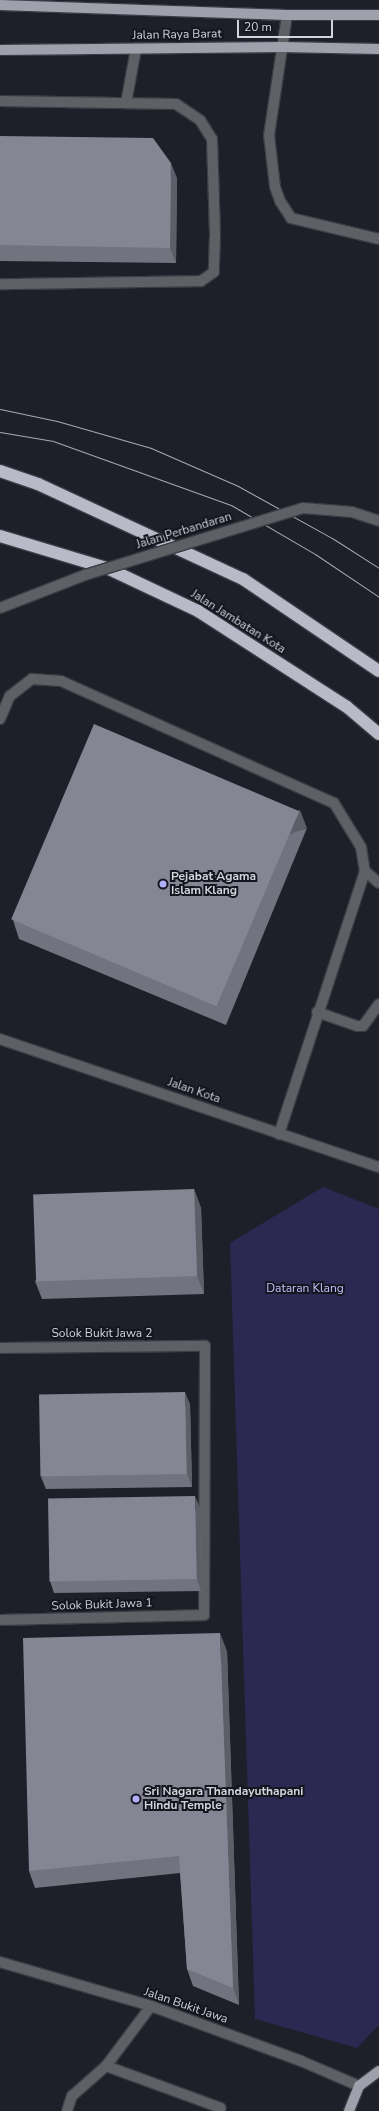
<!DOCTYPE html>
<style>
body{margin:0}
#map{position:relative;width:379px;height:2111px;overflow:hidden;background:#1e1f29;font-family:"Nunito Sans",sans-serif}
div>[style]{position:absolute}
[style*='--x']{left:calc(var(--x)*1px);top:calc(var(--y)*1px);width:calc(var(--w)*1px);rotate:calc(var(--a)*1deg)}
.green>*{inset:0;background:#2b2851}
.roads{filter:drop-shadow(1px 0 #3b3c45) drop-shadow(-1px 0 #3b3c45) drop-shadow(0 1px #3b3c45) drop-shadow(0 -1px #3b3c45)}
.minor>*{height:10px;margin:-5px;padding:0 5px;transform-origin:5px;border-radius:5px;background:#5f6065}
.major>*{height:10px;margin:-5px;padding:0 5px;transform-origin:5px;border-radius:5px;background:#a0a0ac}
.highway>*{height:12px;margin:-6px;padding:0 6px;transform-origin:6px;border-radius:6px;background:#b9b9c8}
.tram>*{height:1px;margin:-0.5px;padding:0 0.5px;transform-origin:0.5px;border-radius:0.5px;background:#a9a9b2}
.bridges{filter:drop-shadow(1px 0 #3b3c45) drop-shadow(-1px 0 #3b3c45) drop-shadow(0 1px #3b3c45) drop-shadow(0 -1px #3b3c45)}
.minor-bridge>*{height:10px;margin:-5px;padding:0 5px;transform-origin:5px;border-radius:5px;background:#5f6065}
.wall>*{inset:0;background:#72737e}
.shaded-wall>*{inset:0;background:#5d5e67;transform-origin:0 0}
.building>*{inset:0;background:#858693;transform-origin:0 0}
.dots>*{width:11px;height:11px;translate:-50% -50%;box-sizing:border-box;border:2px solid #15151f;border-radius:50%}
span{translate:-50% -50%;white-space:nowrap;text-align:center;line-height:1.15;-webkit-text-stroke:4px #15151f;paint-order:stroke}
.street-label{font-size:12px;color:#d3d3db}
.poi-label{font-size:12px;color:#d3d3db;font-weight:700}
.left{translate:0 -50%;text-align:left}
.park-label{font-size:12px;color:#c0c0fc}
.scale{position:absolute;left:237px;top:20px;width:96px;height:18px;box-sizing:border-box;border:2px solid #d3d3db;border-top:0;padding-left:5px;font-size:12px;line-height:14px;white-space:nowrap;color:#d3d3db;-webkit-text-stroke:3px #15151f;paint-order:stroke}
</style>
<div id="map">
<div class="green">
<i style="clip-path:polygon(323px 1187px,379px 1209px,379px 2025px,357px 2048px,255px 2019px,230px 1243px)"></i>
</div>
<div class="roads">
<div class="minor">
<i style="--x:287;--y:15;--w:121;--a:98.5"></i>
<i style="--x:269;--y:135;--w:52;--a:83.4"></i>
<i style="--x:275;--y:187;--w:15;--a:70"></i>
<i style="--x:280;--y:201;--w:20;--a:57"></i>
<i style="--x:291;--y:218;--w:90;--a:13.4"></i>
<i style="--x:0;--y:101;--w:176;--a:1"></i>
<i style="--x:176;--y:104;--w:29;--a:34"></i>
<i style="--x:200;--y:120;--w:22;--a:58"></i>
<i style="--x:212;--y:139;--w:96;--a:88.2"></i>
<i style="--x:215;--y:235;--w:37;--a:92"></i>
<i style="--x:214;--y:272;--w:16;--a:145"></i>
<i style="--x:201;--y:281;--w:201;--a:179.1"></i>
<i style="--x:126;--y:103;--w:55;--a:-79.5"></i>
<i style="--x:0;--y:719;--w:25;--a:-67"></i>
<i style="--x:10;--y:696;--w:28;--a:-38"></i>
<i style="--x:32;--y:679;--w:29;--a:4"></i>
<i style="--x:61;--y:681;--w:299;--a:24.1"></i>
<i style="--x:334;--y:803;--w:52;--a:58.5"></i>
<i style="--x:361;--y:847;--w:24;--a:81"></i>
<i style="--x:365;--y:871;--w:277;--a:108.1"></i>
<i style="--x:365;--y:871;--w:18;--a:41"></i>
<i style="--x:317;--y:1012;--w:42;--a:19.3"></i>
<i style="--x:357;--y:1026;--w:6;--a:0"></i>
<i style="--x:363;--y:1026;--w:27;--a:-54"></i>
<i style="--x:0;--y:1039;--w:400;--a:18.7"></i>
<i style="--x:0;--y:1348;--w:205;--a:-0.6"></i>
<i style="--x:205;--y:1346;--w:269;--a:90.2"></i>
<i style="--x:204;--y:1615;--w:204;--a:178.6"></i>
<i style="--x:0;--y:1962;--w:157;--a:16.2"></i>
<i style="--x:151;--y:2006;--w:160;--a:20.1"></i>
<i style="--x:301;--y:2061;--w:63;--a:23.3"></i>
<i style="--x:106;--y:2066;--w:122;--a:20.1"></i>
<i style="--x:67;--y:2111;--w:16;--a:-72"></i>
<i style="--x:72;--y:2096;--w:45;--a:-41.4"></i>
<i style="--x:106;--y:2066;--w:75;--a:-53.1"></i>
</div>
<div class="major">
<i style="--x:0;--y:5;--w:287;--a:2"></i>
<i style="--x:287;--y:15;--w:92;--a:0"></i>
<i style="--x:0;--y:50;--w:282;--a:-0.6"></i>
<i style="--x:282;--y:47;--w:97;--a:1.2"></i>
<i style="--x:349;--y:2111;--w:27;--a:-68"></i>
<i style="--x:359;--y:2086;--w:25;--a:-37"></i>
</div>
<div class="highway">
<i style="--x:0;--y:471;--w:40;--a:18.9"></i>
<i style="--x:38;--y:484;--w:226;--a:24.9"></i>
<i style="--x:243;--y:579;--w:164;--a:34.1"></i>
<i style="--x:0;--y:536;--w:112;--a:16.7"></i>
<i style="--x:107;--y:568;--w:101;--a:25.3"></i>
<i style="--x:198;--y:611;--w:177;--a:32.8"></i>
<i style="--x:347;--y:707;--w:42;--a:40.2"></i>
</div>
</div>
<div class="tram">
<i style="--x:0;--y:409;--w:58;--a:11.9"></i>
<i style="--x:57;--y:421;--w:98;--a:16"></i>
<i style="--x:151;--y:448;--w:95;--a:23.6"></i>
<i style="--x:238;--y:486;--w:107;--a:29"></i>
<i style="--x:332;--y:538;--w:56;--a:32.6"></i>
<i style="--x:0;--y:432;--w:54;--a:9.6"></i>
<i style="--x:53;--y:441;--w:189;--a:19.8"></i>
<i style="--x:231;--y:505;--w:97;--a:30.3"></i>
<i style="--x:315;--y:554;--w:77;--a:33.9"></i>
</div>
<div class="bridges">
<div class="minor-bridge">
<i style="--x:0;--y:608;--w:91;--a:-21.2"></i>
<i style="--x:85;--y:575;--w:228;--a:-17.1"></i>
<i style="--x:303;--y:508;--w:49;--a:4.7"></i>
<i style="--x:352;--y:512;--w:28;--a:18"></i>
</div>
</div>
<div class="wall">
<i style="clip-path:polygon(0 136px,177px 178px,176px 263px,0 261px)"></i>
<i style="clip-path:polygon(307px 828px,226px 1025px,19px 939px,13px 920px)"></i>
<i style="clip-path:polygon(194px 1189px,201px 1208px,204px 1294px,42px 1299px,35px 1281px)"></i>
<i style="clip-path:polygon(190px 1404px,192px 1487px,46px 1489px,41px 1477px)"></i>
<i style="clip-path:polygon(200px 1508px,201px 1591px,54px 1593px,50px 1581px)"></i>
<i style="clip-path:polygon(227px 1651px,239px 2005px,193px 1986px,187px 1969px,180px 1873px,35px 1888px,29px 1871px)"></i>
</div>
<div class="shaded-wall">
<i style="clip-path:polygon(171px 163px,177px 178px,176px 263px,170px 248px)"></i>
<i style="left:300px;top:810px;width:19px;height:213px;rotate:69deg"></i>
<i style="clip-path:polygon(194px 1189px,201px 1208px,204px 1294px,197px 1276px)"></i>
<i style="clip-path:polygon(185px 1392px,190px 1404px,192px 1487px,187px 1474px)"></i>
<i style="clip-path:polygon(195px 1496px,200px 1508px,201px 1591px,197px 1579px)"></i>
<i style="clip-path:polygon(220px 1633px,227px 1651px,239px 2005px,233px 1988px)"></i>
</div>
<div class="building">
<i style="clip-path:polygon(0 136px,153px 138px,171px 163px,170px 248px,0 245px)"></i>
<i style="left:94px;top:724px;width:223px;height:212px;rotate:23deg"></i>
<i style="left:194px;top:1189px;width:87px;height:161px;rotate:88deg"></i>
<i style="left:185px;top:1392px;width:82px;height:146px;rotate:89deg"></i>
<i style="left:195px;top:1496px;width:83px;height:147px;rotate:89deg"></i>
<i style="clip-path:polygon(220px 1633px,233px 1988px,187px 1969px,179px 1856px,29px 1871px,23px 1638px)"></i>
</div>
<div class="dots">
<i style="left:163px;top:884px;background:#afaefa"></i>
<i style="left:136px;top:1799px;background:#afaefa"></i>
</div>
<div class="street-label">
<span style="left:177px;top:35px;rotate:-1deg">Jalan Raya Barat</span>
<span style="left:184px;top:531px;rotate:-17deg">Jalan Perbandaran</span>
<span style="left:238px;top:622px;rotate:32deg">Jalan Jambatan Kota</span>
<span style="left:194px;top:1091px;rotate:19deg">Jalan Kota</span>
<span style="left:102px;top:1334px">Solok Bukit Jawa 2</span>
<span style="left:102px;top:1605px;rotate:-2deg">Solok Bukit Jawa 1</span>
<span style="left:186px;top:2006px;rotate:19deg">Jalan Bukit Jawa</span>
</div>
<div class="poi-label">
<span class="left" style="left:171px;top:884px">Pejabat Agama<br>Islam Klang</span>
<span class="left" style="left:144px;top:1799px">Sri Nagara Thandayuthapani<br>Hindu Temple</span>
</div>
<div class="park-label">
<span style="left:305px;top:1289px">Dataran Klang</span>
</div>
<div class="scale">20 m</div>
</div>
